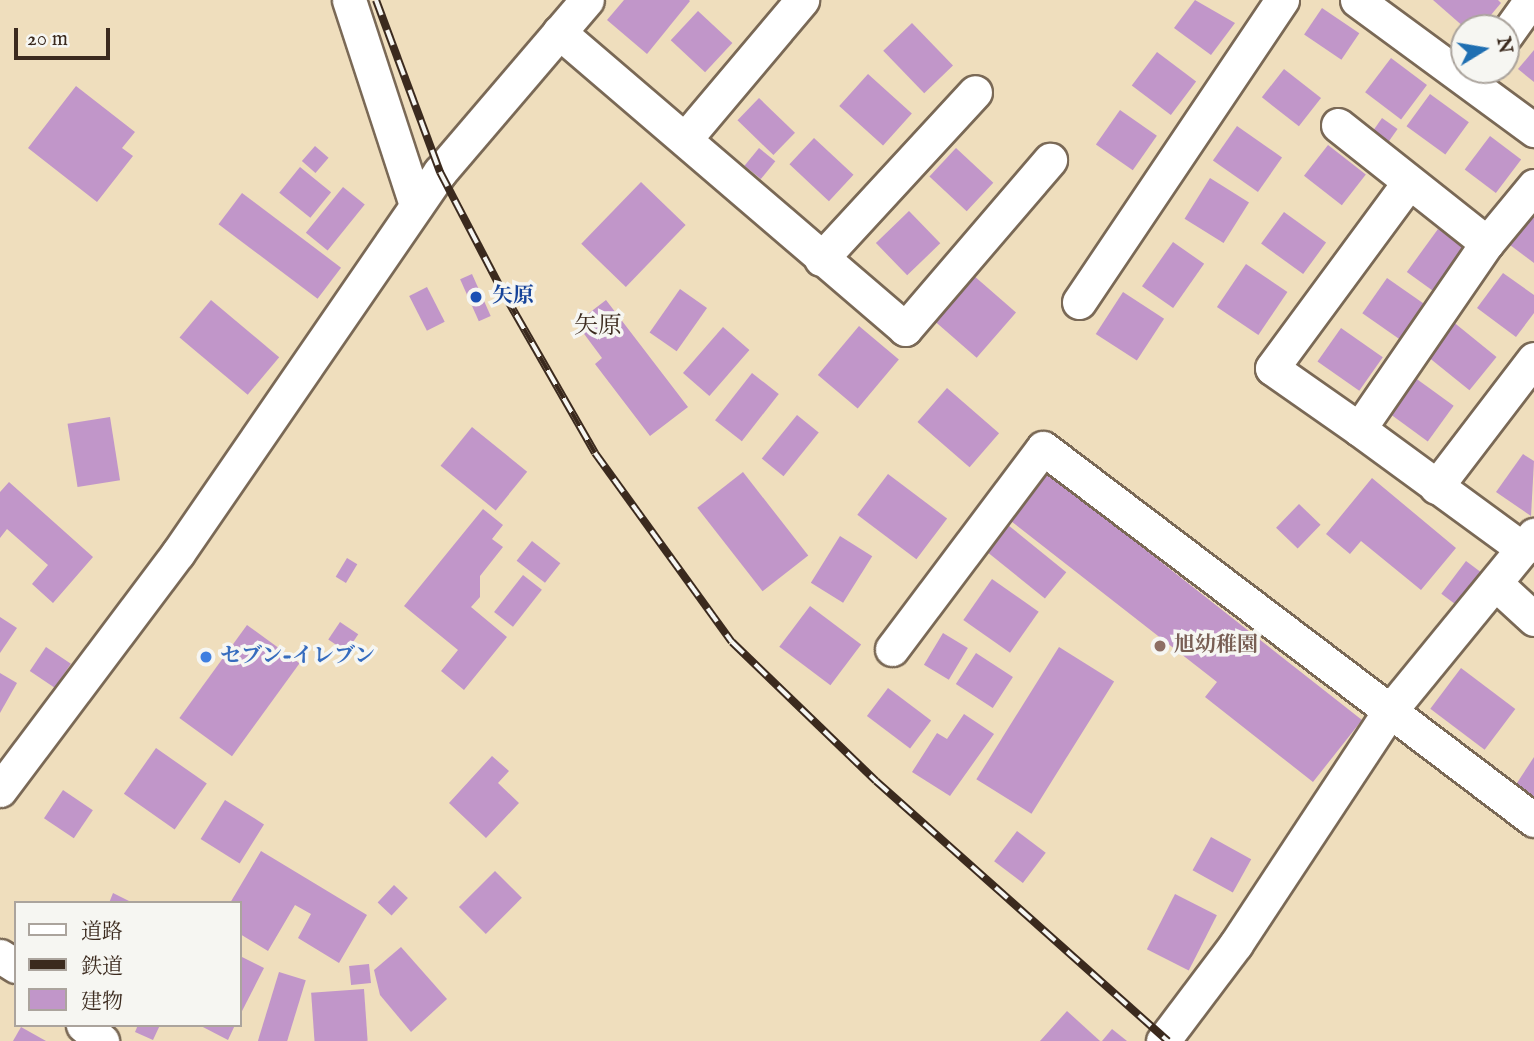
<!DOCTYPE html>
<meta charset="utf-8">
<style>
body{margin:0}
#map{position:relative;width:1534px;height:1041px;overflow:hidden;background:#efdebd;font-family:"IM FELL English","Noto Serif JP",serif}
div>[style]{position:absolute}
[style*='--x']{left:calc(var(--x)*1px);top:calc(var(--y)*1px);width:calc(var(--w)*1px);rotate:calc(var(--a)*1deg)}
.building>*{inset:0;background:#c196c9;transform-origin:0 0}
.roads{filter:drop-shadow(2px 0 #7a6956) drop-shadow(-2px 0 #7a6956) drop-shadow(0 2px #7a6956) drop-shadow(0 -2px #7a6956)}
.minor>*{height:33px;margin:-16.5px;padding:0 16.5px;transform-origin:16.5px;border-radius:16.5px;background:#fff}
.rail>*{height:8px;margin-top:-4px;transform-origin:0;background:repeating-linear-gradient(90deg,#f6f6f2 0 16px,#3b2a1e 0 32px);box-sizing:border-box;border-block:2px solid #3b2a1e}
.dots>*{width:19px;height:19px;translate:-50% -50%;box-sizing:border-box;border:4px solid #f6f6f2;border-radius:50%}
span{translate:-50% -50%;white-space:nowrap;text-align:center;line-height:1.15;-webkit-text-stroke:7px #f6f6f2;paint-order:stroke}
.transit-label{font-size:21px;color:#164399;font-weight:700}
.left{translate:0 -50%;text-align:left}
.education-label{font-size:21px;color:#785e54;font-weight:700}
.shop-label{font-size:21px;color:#366cbe;font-weight:700}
.quarter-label{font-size:24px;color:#3b2a1e}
.legend{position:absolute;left:14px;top:901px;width:228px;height:126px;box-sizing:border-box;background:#f6f6f2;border:2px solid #aba49d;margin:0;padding:9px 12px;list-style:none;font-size:21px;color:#3b2a1e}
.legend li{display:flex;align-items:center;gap:14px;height:35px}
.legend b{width:35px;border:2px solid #aba49d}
.north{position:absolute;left:1450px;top:14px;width:70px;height:70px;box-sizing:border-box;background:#f6f6f2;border:2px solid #aba49d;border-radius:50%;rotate:79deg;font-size:19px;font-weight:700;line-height:28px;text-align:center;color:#3b2a1e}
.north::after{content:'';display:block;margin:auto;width:24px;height:32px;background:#1f6fb2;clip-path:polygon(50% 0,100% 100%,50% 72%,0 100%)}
.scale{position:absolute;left:14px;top:28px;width:96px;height:32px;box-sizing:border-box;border:4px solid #3b2a1e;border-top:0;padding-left:9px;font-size:21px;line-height:24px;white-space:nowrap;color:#3b2a1e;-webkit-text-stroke:5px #f6f6f2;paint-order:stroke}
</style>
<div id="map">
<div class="building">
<i style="clip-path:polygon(624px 0,689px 0,690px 1px,647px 54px,607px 20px)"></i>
<i style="clip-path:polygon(1195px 0,1235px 23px,1211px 55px,1174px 28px)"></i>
<i style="clip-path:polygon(1433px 0,1498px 0,1501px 3px,1480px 28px,1465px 28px)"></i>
<i style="left:1322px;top:8px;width:45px;height:32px;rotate:34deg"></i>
<i style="left:698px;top:11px;width:47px;height:40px;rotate:43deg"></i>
<i style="left:912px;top:23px;width:59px;height:40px;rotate:46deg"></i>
<i style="clip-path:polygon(1534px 50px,1534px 82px,1518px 69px)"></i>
<i style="left:1157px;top:52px;width:49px;height:42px;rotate:37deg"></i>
<i style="left:1391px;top:58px;width:45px;height:43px;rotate:37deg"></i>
<i style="left:1284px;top:69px;width:47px;height:36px;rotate:38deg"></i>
<i style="left:868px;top:74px;width:59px;height:43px;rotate:42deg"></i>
<i style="clip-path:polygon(76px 86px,135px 132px,122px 148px,133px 156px,97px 202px,28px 148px)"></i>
<i style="left:1430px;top:94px;width:48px;height:40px;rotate:36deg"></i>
<i style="left:759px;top:98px;width:50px;height:31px;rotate:44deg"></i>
<i style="left:1120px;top:110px;width:45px;height:42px;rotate:35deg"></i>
<i style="left:1382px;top:118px;width:19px;height:21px;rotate:35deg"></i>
<i style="left:1237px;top:126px;width:55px;height:42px;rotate:35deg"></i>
<i style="left:1490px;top:136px;width:39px;height:42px;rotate:37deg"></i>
<i style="left:814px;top:138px;width:54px;height:36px;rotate:43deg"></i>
<i style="left:1328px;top:145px;width:48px;height:39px;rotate:38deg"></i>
<i style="left:315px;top:146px;width:18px;height:20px;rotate:41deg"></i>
<i style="left:759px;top:148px;width:21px;height:23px;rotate:39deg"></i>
<i style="left:956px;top:148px;width:51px;height:39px;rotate:43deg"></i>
<i style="left:300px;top:167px;width:40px;height:33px;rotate:39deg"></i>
<i style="left:1210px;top:178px;width:46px;height:48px;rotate:32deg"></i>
<i style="left:641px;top:182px;width:62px;height:86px;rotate:44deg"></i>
<i style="left:343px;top:187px;width:28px;height:59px;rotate:39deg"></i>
<i style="left:242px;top:193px;width:124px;height:39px;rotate:37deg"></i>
<i style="left:909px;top:211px;width:45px;height:46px;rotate:46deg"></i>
<i style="left:1284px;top:212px;width:52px;height:39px;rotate:36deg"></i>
<i style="clip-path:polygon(1534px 214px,1534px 263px,1510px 245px)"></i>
<i style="left:1438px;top:229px;width:36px;height:53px;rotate:36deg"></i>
<i style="left:1173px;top:242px;width:38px;height:54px;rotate:35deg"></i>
<i style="left:1246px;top:264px;width:50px;height:52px;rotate:34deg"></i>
<i style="clip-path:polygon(1503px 273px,1534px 295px,1534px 313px,1516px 337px,1477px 308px)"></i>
<i style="left:472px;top:274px;width:46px;height:13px;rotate:66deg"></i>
<i style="left:973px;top:275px;width:57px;height:60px;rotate:41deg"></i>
<i style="left:1387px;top:278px;width:49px;height:43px;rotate:35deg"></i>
<i style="left:427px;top:287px;width:39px;height:20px;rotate:63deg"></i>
<i style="left:680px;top:289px;width:33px;height:53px;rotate:35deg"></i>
<i style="left:1123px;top:292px;width:49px;height:50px;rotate:33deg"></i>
<i style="left:211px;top:300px;width:89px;height:49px;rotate:40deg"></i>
<i style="clip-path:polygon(606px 300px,688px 407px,650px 436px,595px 364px,602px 358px,576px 323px)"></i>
<i style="left:1446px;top:316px;width:65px;height:43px;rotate:39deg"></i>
<i style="left:859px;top:326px;width:52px;height:64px;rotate:40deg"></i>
<i style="left:723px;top:327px;width:35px;height:61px;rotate:41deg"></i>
<i style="left:1341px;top:328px;width:51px;height:41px;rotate:35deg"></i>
<i style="left:752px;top:373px;width:34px;height:60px;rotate:38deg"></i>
<i style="left:1414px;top:377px;width:49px;height:44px;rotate:36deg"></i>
<i style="left:947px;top:388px;width:69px;height:45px;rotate:41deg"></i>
<i style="left:797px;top:415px;width:28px;height:56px;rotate:39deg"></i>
<i style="left:110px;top:417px;width:64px;height:43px;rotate:81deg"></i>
<i style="left:472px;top:427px;width:71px;height:50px;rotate:39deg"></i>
<i style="clip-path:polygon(1523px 454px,1534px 461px,1531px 516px,1496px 492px)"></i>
<i style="clip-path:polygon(1039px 466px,1362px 720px,1313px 782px,1205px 697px,1217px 682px,1002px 514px)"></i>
<i style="left:743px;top:472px;width:106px;height:58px;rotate:52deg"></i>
<i style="left:888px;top:474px;width:74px;height:51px;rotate:37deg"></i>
<i style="clip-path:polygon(1372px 478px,1456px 548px,1421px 590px,1361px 541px,1350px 554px,1326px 534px)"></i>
<i style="clip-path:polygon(9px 482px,93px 557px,53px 603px,32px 584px,48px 565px,7px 529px,0 538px,0 492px)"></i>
<i style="left:1299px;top:504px;width:30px;height:33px;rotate:44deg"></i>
<i style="clip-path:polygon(483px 509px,503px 525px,492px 539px,503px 547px,480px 576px,480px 597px,471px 607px,507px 637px,464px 690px,441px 671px,458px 650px,404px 606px)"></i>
<i style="left:1008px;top:525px;width:75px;height:34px;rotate:39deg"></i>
<i style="left:840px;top:536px;width:38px;height:55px;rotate:32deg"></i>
<i style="left:532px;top:541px;width:36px;height:25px;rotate:38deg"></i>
<i style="left:347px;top:558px;width:12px;height:22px;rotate:31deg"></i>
<i style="left:1466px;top:561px;width:25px;height:41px;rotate:37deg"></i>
<i style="left:523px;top:575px;width:24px;height:47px;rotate:38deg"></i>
<i style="left:992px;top:579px;width:57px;height:50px;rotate:35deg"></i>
<i style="left:810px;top:606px;width:64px;height:51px;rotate:37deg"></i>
<i style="clip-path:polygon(0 617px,17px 628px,0 653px)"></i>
<i style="left:340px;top:622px;width:22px;height:21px;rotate:34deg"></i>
<i style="left:247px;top:625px;width:65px;height:115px;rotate:36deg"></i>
<i style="left:943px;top:633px;width:29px;height:37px;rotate:31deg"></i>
<i style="left:46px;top:647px;width:30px;height:29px;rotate:34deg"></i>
<i style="left:1059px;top:647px;width:65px;height:156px;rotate:32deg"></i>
<i style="left:976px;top:653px;width:44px;height:37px;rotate:33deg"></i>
<i style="left:1461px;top:668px;width:68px;height:51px;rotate:37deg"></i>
<i style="clip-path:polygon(0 673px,17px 683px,0 713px)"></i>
<i style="left:888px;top:688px;width:54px;height:35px;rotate:37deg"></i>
<i style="clip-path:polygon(964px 714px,994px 734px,950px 796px,912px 772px,937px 733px,947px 739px)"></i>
<i style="left:156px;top:748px;width:62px;height:56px;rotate:35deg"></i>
<i style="clip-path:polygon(492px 756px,509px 771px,498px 783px,519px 803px,486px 838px,449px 803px)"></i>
<i style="clip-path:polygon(1534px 757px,1534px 798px,1515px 786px)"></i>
<i style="left:63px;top:790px;width:36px;height:34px;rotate:34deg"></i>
<i style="left:225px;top:800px;width:46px;height:46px;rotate:32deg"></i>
<i style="left:1017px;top:831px;width:36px;height:38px;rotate:37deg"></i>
<i style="left:1211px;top:837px;width:46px;height:38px;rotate:29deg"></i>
<i style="clip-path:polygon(261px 851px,367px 915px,339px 963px,298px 938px,311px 914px,295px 905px,268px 951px,240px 934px,240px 903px,230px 903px)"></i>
<i style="left:495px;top:871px;width:38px;height:51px;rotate:45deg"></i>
<i style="left:394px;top:885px;width:19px;height:24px;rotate:43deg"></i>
<i style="clip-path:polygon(113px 893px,133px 903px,109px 903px)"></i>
<i style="left:1175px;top:894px;width:47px;height:62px;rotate:27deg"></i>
<i style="clip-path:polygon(401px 947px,447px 999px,411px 1032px,380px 995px,374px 970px)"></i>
<i style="clip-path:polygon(240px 956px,264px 968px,240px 1015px)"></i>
<i style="left:369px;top:964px;width:19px;height:20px;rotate:84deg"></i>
<i style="left:279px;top:972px;width:28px;height:72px;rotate:17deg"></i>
<i style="left:364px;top:989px;width:52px;height:53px;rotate:86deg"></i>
<i style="clip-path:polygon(1067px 1011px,1100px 1041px,1040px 1041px)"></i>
<i style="clip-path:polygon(138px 1025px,160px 1025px,153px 1040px,135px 1032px)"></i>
<i style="clip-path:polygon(199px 1025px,235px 1025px,228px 1040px)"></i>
<i style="clip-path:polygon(21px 1027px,46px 1041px,13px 1041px)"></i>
<i style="clip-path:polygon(1112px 1029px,1127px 1041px,1102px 1041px)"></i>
</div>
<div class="roads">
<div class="minor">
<i style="--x:349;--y:0;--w:216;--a:71.9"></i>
<i style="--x:1357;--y:0;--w:220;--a:36.3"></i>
<i style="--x:559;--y:32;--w:456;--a:40.6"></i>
<i style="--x:905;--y:329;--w:223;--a:-49.4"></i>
<i style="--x:1506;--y:35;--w:43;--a:-54.5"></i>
<i style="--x:1338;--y:125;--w:190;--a:38.4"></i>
<i style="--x:685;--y:139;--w:182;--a:-49.9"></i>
<i style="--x:821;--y:259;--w:227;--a:-47.3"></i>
<i style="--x:1079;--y:302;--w:364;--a:-56.1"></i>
<i style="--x:1359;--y:429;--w:106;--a:-145"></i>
<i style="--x:1272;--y:368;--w:231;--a:-53.6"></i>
<i style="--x:1436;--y:487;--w:161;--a:-52.6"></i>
<i style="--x:1523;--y:549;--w:203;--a:-143.8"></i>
<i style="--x:1359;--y:429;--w:226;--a:-55.5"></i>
<i style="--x:1487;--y:243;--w:74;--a:-50.5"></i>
<i style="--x:1495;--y:583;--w:53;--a:42.7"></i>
<i style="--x:892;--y:649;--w:251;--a:-53.1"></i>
<i style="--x:1043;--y:448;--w:616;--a:37.15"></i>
<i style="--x:0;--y:790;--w:296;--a:-53.1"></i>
<i style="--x:178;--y:553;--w:462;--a:-55.5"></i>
<i style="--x:440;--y:172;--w:226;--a:-49.5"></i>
<i style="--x:0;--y:956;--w:19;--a:32"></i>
<i style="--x:83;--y:1025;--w:25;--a:40"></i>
<i style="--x:1163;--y:1041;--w:121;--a:-53"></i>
<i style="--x:1236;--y:944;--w:278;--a:-56.6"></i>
<i style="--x:1389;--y:712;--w:229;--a:-50.7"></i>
</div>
</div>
<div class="rail">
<i style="--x:376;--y:0;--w:184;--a:69.6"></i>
<i style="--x:440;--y:172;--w:130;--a:62.4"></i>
<i style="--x:500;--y:287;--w:191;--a:60.2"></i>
<i style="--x:595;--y:453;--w:233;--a:54.1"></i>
<i style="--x:732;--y:642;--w:200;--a:44"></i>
<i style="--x:876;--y:781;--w:391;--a:41.7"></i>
</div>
<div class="dots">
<i style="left:476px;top:297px;background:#1a4fb4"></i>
<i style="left:1160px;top:646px;background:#8d6e63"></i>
<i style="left:206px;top:657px;background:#3f7fe0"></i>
</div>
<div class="transit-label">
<span class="left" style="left:492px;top:297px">矢原</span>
</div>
<div class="education-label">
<span class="left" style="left:1174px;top:646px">旭幼稚園</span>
</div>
<div class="shop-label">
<span class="left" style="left:220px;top:657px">セブン-イレブン</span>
</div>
<div class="quarter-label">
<span style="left:598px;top:327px">矢原</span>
</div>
<ul class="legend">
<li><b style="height:9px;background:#fff"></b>道路</li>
<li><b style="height:9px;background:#3b2a1e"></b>鉄道</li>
<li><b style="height:19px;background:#c196c9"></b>建物</li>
</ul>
<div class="north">N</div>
<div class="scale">20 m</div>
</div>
